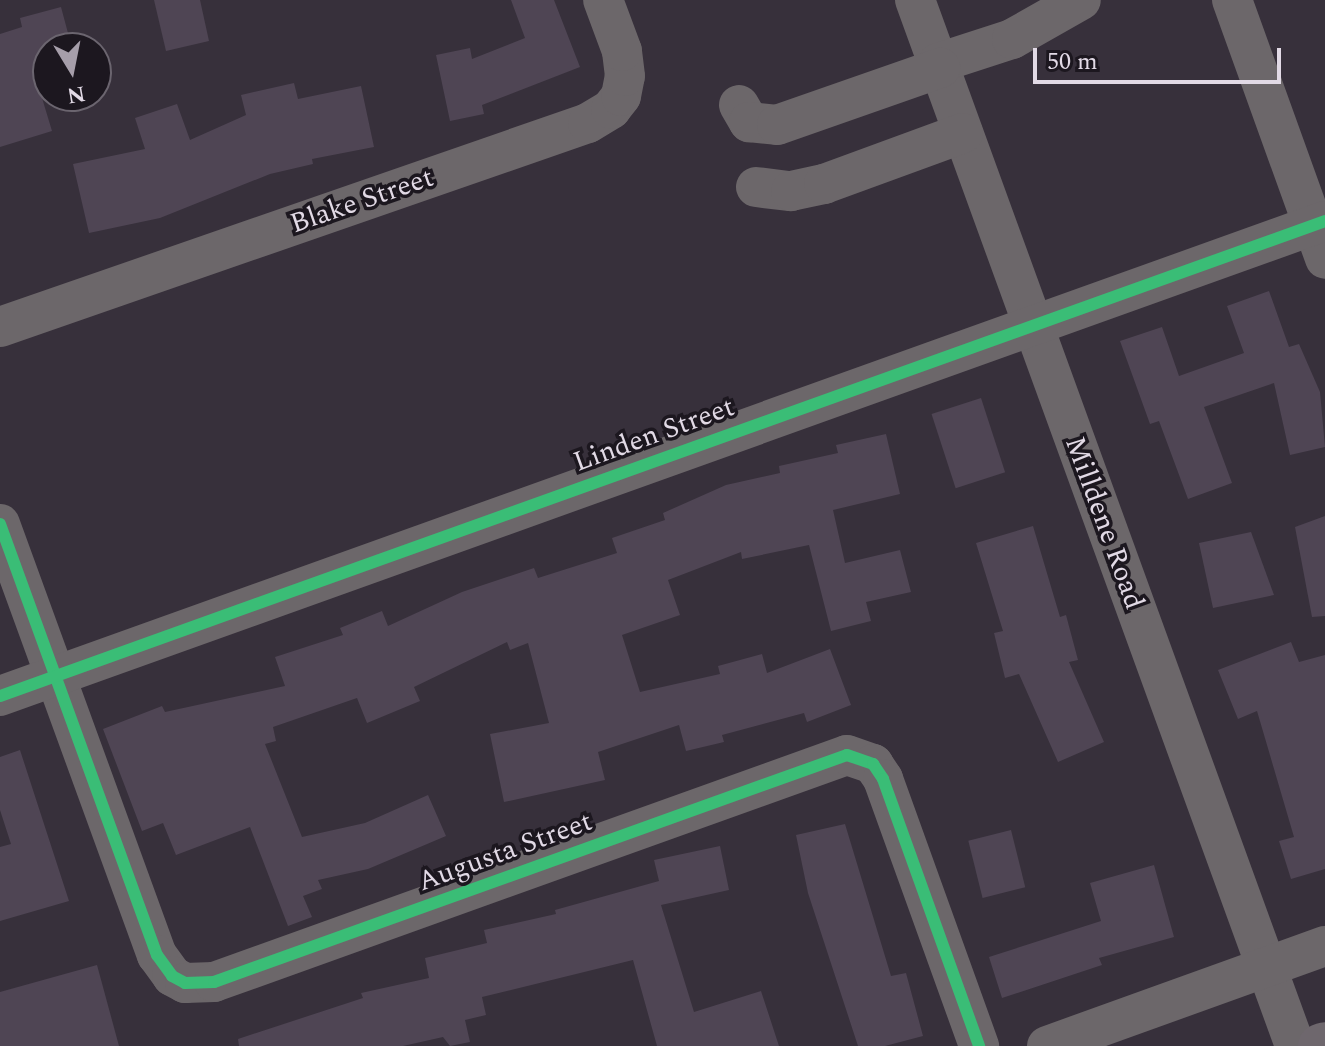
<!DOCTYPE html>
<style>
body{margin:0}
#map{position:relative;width:1325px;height:1046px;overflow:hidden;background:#37303b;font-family:Spectral,serif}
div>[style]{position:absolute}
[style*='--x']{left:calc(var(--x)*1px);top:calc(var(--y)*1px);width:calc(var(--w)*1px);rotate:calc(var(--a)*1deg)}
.building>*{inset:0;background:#4f4554;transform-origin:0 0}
.minor>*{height:40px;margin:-20px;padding:0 20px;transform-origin:20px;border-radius:20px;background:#6c676a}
.major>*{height:44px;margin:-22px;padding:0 22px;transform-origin:22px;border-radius:22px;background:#6e676d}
.cycleway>*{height:12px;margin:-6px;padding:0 6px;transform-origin:6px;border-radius:6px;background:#3abd76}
span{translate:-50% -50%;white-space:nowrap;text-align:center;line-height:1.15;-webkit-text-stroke:7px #1c171f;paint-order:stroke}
.street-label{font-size:28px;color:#e2dae6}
.north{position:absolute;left:32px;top:32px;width:80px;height:80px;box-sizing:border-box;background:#1c171f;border:2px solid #6b656f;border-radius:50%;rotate:170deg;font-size:22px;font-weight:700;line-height:32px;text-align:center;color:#e2dae6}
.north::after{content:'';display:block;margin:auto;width:28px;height:36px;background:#a69eaa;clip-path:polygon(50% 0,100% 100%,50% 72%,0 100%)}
.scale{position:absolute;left:1033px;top:48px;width:248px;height:36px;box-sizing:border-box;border:4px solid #e2dae6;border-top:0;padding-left:10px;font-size:24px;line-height:28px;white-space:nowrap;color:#e2dae6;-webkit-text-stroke:6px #1c171f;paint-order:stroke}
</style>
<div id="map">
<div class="building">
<i style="clip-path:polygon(154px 0,200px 0,209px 41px,166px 51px)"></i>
<i style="clip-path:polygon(511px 0,554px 0,580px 67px,482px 105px,484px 114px,450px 121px,436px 55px,470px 48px,472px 59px,525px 38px)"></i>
<i style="clip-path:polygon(61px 7px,72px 48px,48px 48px,48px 86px,39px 88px,52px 131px,0 147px,0 34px,22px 27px,20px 18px)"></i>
<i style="clip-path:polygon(294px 83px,298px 99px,361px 86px,374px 147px,312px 159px,313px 164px,270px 174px,160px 218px,89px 233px,73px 164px,145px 149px,135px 118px,177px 104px,190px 140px,246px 115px,241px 95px)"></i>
<i style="clip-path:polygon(1269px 291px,1289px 347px,1299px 344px,1320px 392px,1325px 447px,1290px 455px,1274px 383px,1204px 407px,1232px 483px,1188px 499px,1159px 421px,1150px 424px,1120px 341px,1162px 327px,1179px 376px,1244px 353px,1227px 306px)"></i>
<i style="left:981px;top:398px;width:78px;height:52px;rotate:72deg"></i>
<i style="clip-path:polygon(886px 434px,900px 494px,833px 510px,845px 563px,900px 550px,911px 592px,866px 602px,871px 621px,831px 631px,809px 545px,742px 559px,741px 552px,668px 580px,680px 615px,622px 635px,640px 692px,720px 674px,718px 666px,762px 654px,767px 673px,830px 649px,851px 705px,807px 722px,804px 713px,722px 735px,724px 742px,686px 751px,679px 725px,598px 752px,605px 780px,504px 802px,490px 734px,549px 723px,528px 643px,510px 650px,507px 642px,414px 687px,420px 701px,367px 723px,357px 698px,273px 727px,276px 741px,265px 744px,302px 837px,365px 823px,428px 795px,446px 836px,368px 869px,318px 880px,322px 889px,303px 896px,312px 917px,288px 926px,250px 827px,176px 855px,163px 823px,142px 831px,103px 729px,162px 706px,165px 712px,285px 686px,275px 657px,343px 635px,340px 628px,382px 611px,388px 626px,462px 592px,534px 568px,538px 578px,617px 553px,612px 538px,665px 520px,663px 513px,726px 485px,780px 473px,779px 466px,838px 453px,836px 445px)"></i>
<i style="clip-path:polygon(1325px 516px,1325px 616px,1312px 617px,1295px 527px)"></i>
<i style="clip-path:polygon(1033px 526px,1060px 617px,1066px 615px,1078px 660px,1069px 662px,1104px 742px,1058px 762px,1019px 674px,1005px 678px,994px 633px,1003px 631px,976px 543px)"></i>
<i style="clip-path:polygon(1251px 532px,1274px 595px,1213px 608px,1199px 543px)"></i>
<i style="clip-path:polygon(1291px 642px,1299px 662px,1325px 655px,1325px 869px,1291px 879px,1279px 841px,1294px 837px,1257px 711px,1238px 719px,1218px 670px)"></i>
<i style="clip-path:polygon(20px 750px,69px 901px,0 921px,0 847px,11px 844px,0 810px,0 757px)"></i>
<i style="clip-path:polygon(845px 824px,891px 976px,906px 973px,923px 1036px,885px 1046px,858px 1046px,808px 893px,796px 835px)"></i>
<i style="left:1011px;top:830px;width:59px;height:44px;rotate:76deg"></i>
<i style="clip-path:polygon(720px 846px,729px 890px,661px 905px,694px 1012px,761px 991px,779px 1046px,657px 1046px,633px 960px,482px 997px,486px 1015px,465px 1020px,470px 1042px,450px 1046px,443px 1037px,403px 1046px,239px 1046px,238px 1039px,363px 998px,361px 993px,429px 978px,425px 958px,487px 943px,484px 930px,556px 914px,555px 910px,659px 881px,654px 860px)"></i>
<i style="clip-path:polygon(1154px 865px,1174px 937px,1099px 958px,1102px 965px,1002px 998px,989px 957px,1101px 921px,1090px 883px)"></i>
<i style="clip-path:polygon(97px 965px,119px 1046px,0 1046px,0 992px)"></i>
</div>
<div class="minor">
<i style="--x:915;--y:0;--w:1113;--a:70.03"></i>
<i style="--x:1232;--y:0;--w:275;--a:70.2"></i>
<i style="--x:938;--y:63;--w:78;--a:-18"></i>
<i style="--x:1012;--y:39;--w:79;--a:-29.5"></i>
<i style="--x:739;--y:105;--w:20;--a:60"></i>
<i style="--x:749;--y:122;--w:28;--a:6"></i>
<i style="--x:777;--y:125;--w:173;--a:-19.3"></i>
<i style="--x:756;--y:187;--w:35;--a:7"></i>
<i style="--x:791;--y:191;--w:34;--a:-12"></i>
<i style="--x:824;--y:184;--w:148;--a:-20.1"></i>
<i style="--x:0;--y:327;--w:622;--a:-19.13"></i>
<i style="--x:588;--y:123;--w:27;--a:-31"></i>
<i style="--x:611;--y:109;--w:16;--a:-52"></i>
<i style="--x:621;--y:96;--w:20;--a:-79"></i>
<i style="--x:625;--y:76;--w:25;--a:-97"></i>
<i style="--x:622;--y:51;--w:54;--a:-110.4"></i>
<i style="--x:0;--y:524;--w:459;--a:70"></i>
<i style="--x:157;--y:955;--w:26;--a:54"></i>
<i style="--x:172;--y:976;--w:15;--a:28"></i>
<i style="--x:185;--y:983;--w:29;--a:-2"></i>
<i style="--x:214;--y:982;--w:672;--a:-19.73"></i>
<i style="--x:847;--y:755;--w:28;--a:19"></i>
<i style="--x:873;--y:764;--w:18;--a:56"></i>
<i style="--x:883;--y:779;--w:284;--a:70.2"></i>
<i style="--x:0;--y:696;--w:1408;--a:-19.72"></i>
<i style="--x:1047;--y:1046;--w:295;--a:-19.8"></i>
</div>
<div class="major">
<i style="--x:1320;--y:1046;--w:5;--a:-22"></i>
</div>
<div class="cycleway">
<i style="--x:0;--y:524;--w:459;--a:70"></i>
<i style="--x:157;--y:955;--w:26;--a:54"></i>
<i style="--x:172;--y:976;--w:15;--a:28"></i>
<i style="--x:185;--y:983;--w:29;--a:-2"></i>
<i style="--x:214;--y:982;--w:672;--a:-19.73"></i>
<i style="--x:847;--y:755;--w:28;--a:19"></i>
<i style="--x:873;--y:764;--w:18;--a:56"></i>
<i style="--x:883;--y:779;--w:284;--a:70.2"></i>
<i style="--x:0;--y:696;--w:1408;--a:-19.72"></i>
</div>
<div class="street-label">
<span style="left:362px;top:201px;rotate:-19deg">Blake Street</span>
<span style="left:654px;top:435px;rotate:-20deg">Linden Street</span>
<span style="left:1104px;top:523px;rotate:70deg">Milldene Road</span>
<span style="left:505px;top:852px;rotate:-20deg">Augusta Street</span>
</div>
<div class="north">N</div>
<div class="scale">50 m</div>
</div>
